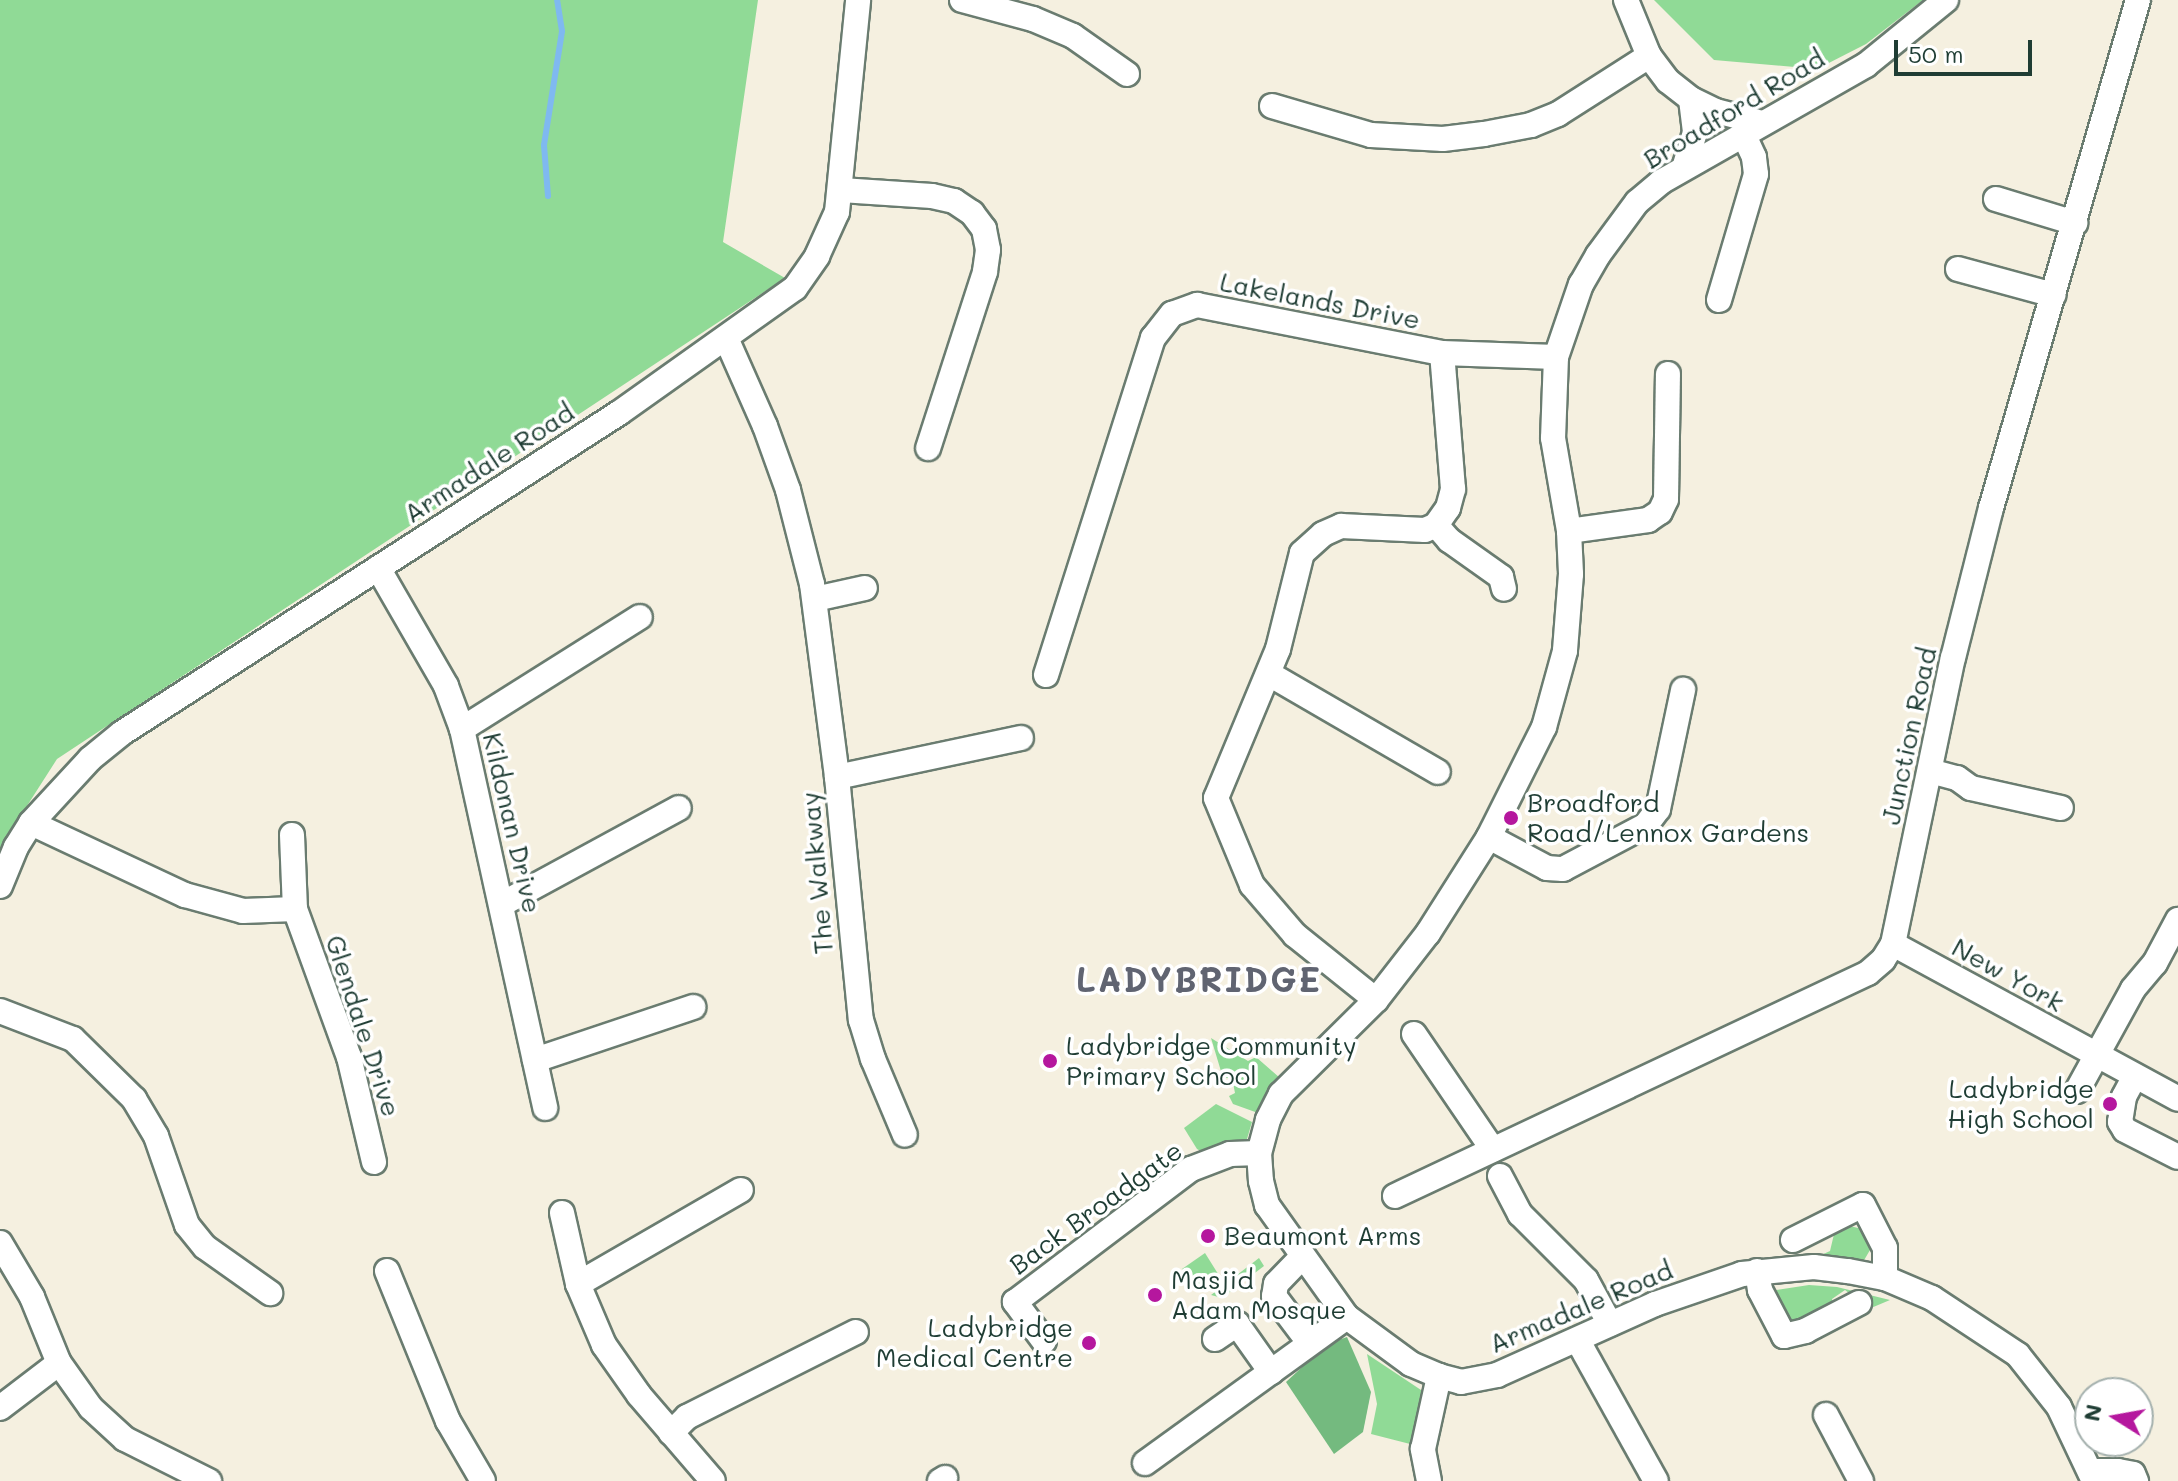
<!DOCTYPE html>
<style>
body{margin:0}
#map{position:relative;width:2178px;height:1481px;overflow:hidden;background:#f5f0e0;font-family:Mali,sans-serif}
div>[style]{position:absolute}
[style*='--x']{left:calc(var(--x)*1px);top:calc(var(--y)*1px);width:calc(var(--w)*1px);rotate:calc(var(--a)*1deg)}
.green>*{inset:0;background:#90da96}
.forest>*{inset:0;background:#74ba7f}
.stream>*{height:6px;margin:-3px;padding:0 3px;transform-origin:3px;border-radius:3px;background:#7fb9f0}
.roads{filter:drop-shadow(2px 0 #6a7c70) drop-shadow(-2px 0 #6a7c70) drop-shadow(0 2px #6a7c70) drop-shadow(0 -2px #6a7c70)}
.minor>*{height:24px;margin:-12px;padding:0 12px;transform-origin:12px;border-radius:12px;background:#fff}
.dots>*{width:22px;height:22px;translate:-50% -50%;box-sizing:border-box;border:4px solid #fff;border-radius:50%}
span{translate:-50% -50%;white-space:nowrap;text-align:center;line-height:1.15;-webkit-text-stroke:7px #fff;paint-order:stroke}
.street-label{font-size:26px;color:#1f3d34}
.poi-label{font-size:26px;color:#1f3d34}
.left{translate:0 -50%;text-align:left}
.right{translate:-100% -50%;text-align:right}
.district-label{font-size:34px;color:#606471;font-weight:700;letter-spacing:2px}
.north{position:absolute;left:2074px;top:1377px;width:80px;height:80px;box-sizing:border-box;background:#fff;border:2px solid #a5b1ae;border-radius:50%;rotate:281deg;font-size:22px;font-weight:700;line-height:32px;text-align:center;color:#1f3d34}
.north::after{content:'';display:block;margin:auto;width:28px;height:36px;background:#b5179e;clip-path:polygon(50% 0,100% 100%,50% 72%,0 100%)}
.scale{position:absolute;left:1894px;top:40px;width:138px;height:36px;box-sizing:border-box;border:4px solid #1f3d34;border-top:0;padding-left:10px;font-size:24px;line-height:28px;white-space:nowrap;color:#1f3d34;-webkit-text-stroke:6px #fff;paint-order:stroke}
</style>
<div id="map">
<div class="green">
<i style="clip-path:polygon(0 0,758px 0,723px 242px,785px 278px,57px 759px,0 848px)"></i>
<i style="clip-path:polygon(1654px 0,1923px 0,1866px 44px,1817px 69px,1714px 60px)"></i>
<i style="clip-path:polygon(1211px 1038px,1248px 1061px,1256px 1057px,1280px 1078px,1258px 1113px,1233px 1104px,1229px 1096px,1235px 1093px,1232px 1078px,1223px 1078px)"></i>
<i style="clip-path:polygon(1216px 1104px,1252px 1122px,1247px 1139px,1204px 1153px,1197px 1149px,1184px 1128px)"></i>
<i style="clip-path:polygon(1845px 1225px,1867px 1230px,1870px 1250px,1863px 1262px,1819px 1256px,1830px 1251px,1835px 1230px)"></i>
<i style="clip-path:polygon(1205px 1253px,1220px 1277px,1203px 1292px,1182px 1269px)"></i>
<i style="clip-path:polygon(1259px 1258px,1264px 1266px,1222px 1298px,1211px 1295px)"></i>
<i style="clip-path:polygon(1809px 1285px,1837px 1287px,1890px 1300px,1871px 1308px,1866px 1298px,1855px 1298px,1845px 1290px,1832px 1299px,1833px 1304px,1789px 1325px,1773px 1296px,1776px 1290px)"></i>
<i style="clip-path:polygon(1367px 1354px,1421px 1390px,1423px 1398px,1414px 1445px,1371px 1434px,1377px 1404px)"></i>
</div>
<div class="forest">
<i style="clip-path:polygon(1347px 1337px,1371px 1392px,1363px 1432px,1334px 1454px,1286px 1382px,1327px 1344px)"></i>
</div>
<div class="stream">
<i style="--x:548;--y:196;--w:51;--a:-94.5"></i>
<i style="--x:544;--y:145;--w:115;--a:-81"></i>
<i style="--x:562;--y:31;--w:31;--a:-99"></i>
</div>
<div class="roads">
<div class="minor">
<i style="--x:962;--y:0;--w:73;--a:15"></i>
<i style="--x:1033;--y:19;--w:43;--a:23"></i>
<i style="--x:1073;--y:36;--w:66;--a:35.1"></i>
<i style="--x:1626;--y:0;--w:61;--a:67.7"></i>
<i style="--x:1649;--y:56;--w:31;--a:53"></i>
<i style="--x:1668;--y:81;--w:29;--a:38"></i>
<i style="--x:1691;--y:99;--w:28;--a:26"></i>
<i style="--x:1716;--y:111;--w:48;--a:14.6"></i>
<i style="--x:1946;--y:0;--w:103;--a:140.9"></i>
<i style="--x:1866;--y:65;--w:236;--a:150.3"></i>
<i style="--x:1661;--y:182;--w:31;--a:140"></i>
<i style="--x:1637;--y:202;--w:66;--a:126.3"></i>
<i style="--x:1598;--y:255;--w:34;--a:120"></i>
<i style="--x:1581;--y:284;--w:77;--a:108.9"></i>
<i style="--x:1556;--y:357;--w:81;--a:92.1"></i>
<i style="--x:1553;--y:438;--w:94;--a:80.2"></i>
<i style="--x:1569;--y:531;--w:43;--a:87.3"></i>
<i style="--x:1571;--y:574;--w:77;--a:94.5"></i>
<i style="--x:1565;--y:651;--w:79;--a:105.4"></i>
<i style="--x:1544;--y:727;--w:123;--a:116.6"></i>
<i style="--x:1489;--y:837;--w:114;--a:122.4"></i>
<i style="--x:1428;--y:933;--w:85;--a:127.8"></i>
<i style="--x:1376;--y:1000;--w:134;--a:135.3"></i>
<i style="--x:1281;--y:1094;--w:29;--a:117"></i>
<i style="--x:1268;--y:1120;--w:34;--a:105"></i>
<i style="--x:1259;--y:1153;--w:28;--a:86"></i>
<i style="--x:1261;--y:1181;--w:25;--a:76"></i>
<i style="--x:1267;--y:1205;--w:138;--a:54.5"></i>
<i style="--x:1347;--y:1317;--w:79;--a:36.3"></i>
<i style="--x:1411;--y:1364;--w:30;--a:23"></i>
<i style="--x:1439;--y:1376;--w:23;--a:15"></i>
<i style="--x:1461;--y:1382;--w:37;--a:-11"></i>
<i style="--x:1497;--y:1375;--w:173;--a:-24.2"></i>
<i style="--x:1655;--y:1304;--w:92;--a:-19"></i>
<i style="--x:1742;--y:1274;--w:72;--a:-5.6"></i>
<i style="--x:1814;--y:1267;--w:34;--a:7"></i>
<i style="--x:1848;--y:1271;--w:38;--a:11"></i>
<i style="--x:1885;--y:1278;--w:51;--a:23.1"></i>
<i style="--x:1932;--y:1298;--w:103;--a:33.5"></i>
<i style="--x:2018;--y:1355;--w:66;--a:51.7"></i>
<i style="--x:2059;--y:1407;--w:82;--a:64.7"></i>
<i style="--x:1272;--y:106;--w:103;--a:16.3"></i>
<i style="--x:1371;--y:135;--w:72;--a:3.2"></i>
<i style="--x:1443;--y:139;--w:41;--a:-7"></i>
<i style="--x:1484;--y:134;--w:48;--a:-10.8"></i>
<i style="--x:1531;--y:125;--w:29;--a:-22"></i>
<i style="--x:1558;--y:114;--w:108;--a:-32.5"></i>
<i style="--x:1685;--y:165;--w:34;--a:-73"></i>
<i style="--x:1695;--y:132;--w:33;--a:-97"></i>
<i style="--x:841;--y:190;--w:91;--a:3.8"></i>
<i style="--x:932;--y:196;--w:23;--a:13"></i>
<i style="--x:954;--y:201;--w:22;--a:34"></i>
<i style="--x:972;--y:213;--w:20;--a:53"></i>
<i style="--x:984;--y:229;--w:21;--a:79"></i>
<i style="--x:988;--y:250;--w:22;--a:98"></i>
<i style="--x:985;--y:272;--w:185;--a:107.9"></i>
<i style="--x:1996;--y:199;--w:83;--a:16.9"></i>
<i style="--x:1958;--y:269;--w:99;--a:15.2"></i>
<i style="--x:1719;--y:300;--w:131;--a:-73.6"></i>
<i style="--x:1756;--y:174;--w:17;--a:-97"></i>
<i style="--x:1754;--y:157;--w:26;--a:-115"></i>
<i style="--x:726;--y:338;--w:96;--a:66.1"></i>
<i style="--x:765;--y:426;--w:68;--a:70.2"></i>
<i style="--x:788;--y:490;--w:97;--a:75.7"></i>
<i style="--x:812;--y:584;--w:195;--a:82.6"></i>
<i style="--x:837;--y:777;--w:244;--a:84.4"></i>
<i style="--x:861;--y:1020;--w:41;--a:72.9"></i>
<i style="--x:873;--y:1059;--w:82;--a:67.2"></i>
<i style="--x:1436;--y:525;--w:20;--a:49"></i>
<i style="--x:1449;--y:540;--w:64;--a:35.4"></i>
<i style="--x:1501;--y:577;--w:12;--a:76"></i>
<i style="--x:1569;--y:531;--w:80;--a:-7.9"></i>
<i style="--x:1648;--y:520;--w:14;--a:-34"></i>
<i style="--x:1660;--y:512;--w:14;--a:-65"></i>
<i style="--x:1666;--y:499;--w:125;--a:-89.1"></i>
<i style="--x:378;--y:568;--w:136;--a:60"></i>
<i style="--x:446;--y:686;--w:46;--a:69.6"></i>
<i style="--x:462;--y:729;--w:388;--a:77.6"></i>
<i style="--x:815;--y:599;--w:51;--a:-12.4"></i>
<i style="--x:1269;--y:674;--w:195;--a:30.1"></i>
<i style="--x:1046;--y:675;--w:354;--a:-72.4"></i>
<i style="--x:1153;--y:338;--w:31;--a:-52"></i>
<i style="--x:1172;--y:314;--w:27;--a:-20"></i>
<i style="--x:1197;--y:305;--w:250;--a:11.1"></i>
<i style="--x:1442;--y:353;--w:114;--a:2"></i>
<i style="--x:462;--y:729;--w:210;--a:-32.2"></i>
<i style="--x:1930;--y:771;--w:28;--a:15"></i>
<i style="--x:1957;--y:778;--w:17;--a:36"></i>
<i style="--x:1971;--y:788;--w:92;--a:12.5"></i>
<i style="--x:837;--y:777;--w:188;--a:-12"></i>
<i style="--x:31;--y:823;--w:170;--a:25.1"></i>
<i style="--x:185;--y:895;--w:60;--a:15.4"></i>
<i style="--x:243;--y:911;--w:52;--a:-2.2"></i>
<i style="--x:292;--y:835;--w:74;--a:87.7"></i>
<i style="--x:295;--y:909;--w:158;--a:70"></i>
<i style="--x:349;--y:1057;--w:108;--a:76.6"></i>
<i style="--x:1489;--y:837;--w:66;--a:28.1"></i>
<i style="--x:1547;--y:868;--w:16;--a:4"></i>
<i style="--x:1563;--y:869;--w:94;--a:-27.9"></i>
<i style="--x:1646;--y:825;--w:20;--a:-53"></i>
<i style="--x:1658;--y:809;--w:122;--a:-78.1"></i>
<i style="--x:0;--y:886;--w:42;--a:-67.7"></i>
<i style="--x:16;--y:847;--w:28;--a:-58"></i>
<i style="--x:31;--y:823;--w:87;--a:-47.3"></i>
<i style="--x:90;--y:759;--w:41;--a:-39.1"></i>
<i style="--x:122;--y:733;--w:591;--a:-32.78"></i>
<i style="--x:619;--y:413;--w:216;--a:-35.4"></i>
<i style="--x:795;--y:288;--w:39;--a:-55"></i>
<i style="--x:817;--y:256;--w:48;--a:-65.6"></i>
<i style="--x:837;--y:212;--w:213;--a:-84.3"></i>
<i style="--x:502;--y:904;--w:201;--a:-28.5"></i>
<i style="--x:1893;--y:944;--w:324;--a:28.5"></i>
<i style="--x:1376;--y:1000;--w:104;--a:-141.3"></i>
<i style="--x:1295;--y:935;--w:66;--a:-130.7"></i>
<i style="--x:1252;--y:885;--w:94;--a:-112.5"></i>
<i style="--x:1216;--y:798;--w:161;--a:-67.4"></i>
<i style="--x:1278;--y:649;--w:99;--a:-76"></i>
<i style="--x:1302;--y:553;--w:28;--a:-42"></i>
<i style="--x:1323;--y:534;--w:20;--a:-24"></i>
<i style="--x:1341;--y:526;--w:84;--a:2.7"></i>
<i style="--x:1425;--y:530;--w:12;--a:-24"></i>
<i style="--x:1436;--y:525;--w:21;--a:-55"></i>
<i style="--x:1448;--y:508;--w:20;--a:-75"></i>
<i style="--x:1453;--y:489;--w:136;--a:-94.6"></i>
<i style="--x:0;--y:1011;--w:78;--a:21"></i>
<i style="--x:73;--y:1039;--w:86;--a:44.5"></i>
<i style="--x:134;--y:1099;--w:43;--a:59.3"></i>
<i style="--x:156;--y:1136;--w:94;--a:70.8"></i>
<i style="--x:187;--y:1225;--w:28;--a:51"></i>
<i style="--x:205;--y:1247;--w:80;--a:35.3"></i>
<i style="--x:1414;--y:1034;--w:140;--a:55.7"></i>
<i style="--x:535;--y:1060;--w:167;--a:-18.5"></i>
<i style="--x:2135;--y:1076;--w:24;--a:118"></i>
<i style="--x:2124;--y:1097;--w:25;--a:99"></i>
<i style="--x:2120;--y:1122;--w:9;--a:58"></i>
<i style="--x:2125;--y:1130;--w:59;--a:27"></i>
<i style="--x:2077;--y:1091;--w:116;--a:-61.2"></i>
<i style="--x:2133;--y:989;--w:34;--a:-50"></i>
<i style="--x:2155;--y:963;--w:49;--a:-61.9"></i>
<i style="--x:1500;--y:1176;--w:43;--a:62.2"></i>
<i style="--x:1520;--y:1214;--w:93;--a:45"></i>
<i style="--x:1586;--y:1280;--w:50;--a:61.4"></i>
<i style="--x:1395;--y:1196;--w:523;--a:-25.24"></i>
<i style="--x:1868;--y:973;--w:20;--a:-41"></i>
<i style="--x:1883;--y:960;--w:19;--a:-58"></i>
<i style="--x:1893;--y:944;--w:292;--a:-78.2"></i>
<i style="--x:1953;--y:658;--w:155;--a:-75.8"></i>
<i style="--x:1991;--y:508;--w:529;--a:-73.86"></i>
<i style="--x:562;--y:1213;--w:73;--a:77.3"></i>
<i style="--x:578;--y:1284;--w:66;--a:66.9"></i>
<i style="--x:604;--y:1345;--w:61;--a:55"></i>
<i style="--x:639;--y:1395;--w:113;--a:49.3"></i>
<i style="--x:1793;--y:1240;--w:78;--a:-26.6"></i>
<i style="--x:1863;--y:1205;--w:48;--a:62.9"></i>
<i style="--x:1885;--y:1248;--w:30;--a:90"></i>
<i style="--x:0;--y:1243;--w:63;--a:59.3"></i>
<i style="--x:32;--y:1297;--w:71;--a:67.8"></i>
<i style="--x:59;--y:1363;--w:55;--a:54.6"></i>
<i style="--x:91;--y:1408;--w:46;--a:42.4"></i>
<i style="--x:125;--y:1439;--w:94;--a:26.6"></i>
<i style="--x:1302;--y:1257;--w:37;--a:134"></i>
<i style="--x:1276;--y:1284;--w:12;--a:99"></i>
<i style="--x:1274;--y:1296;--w:46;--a:52.9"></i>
<i style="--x:387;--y:1271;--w:162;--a:67.9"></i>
<i style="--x:448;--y:1421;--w:69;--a:59.7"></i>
<i style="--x:1757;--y:1271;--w:19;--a:81"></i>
<i style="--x:1760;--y:1290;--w:52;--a:62.4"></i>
<i style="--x:1784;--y:1336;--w:22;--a:-13"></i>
<i style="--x:1805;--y:1331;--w:61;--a:-27.4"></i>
<i style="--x:578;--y:1284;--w:188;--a:-30"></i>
<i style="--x:1215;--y:1339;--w:27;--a:-34"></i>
<i style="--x:1237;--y:1324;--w:59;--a:54.7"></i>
<i style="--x:1044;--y:1341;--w:49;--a:-126.6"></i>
<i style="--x:1015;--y:1302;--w:221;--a:-37.1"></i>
<i style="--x:1191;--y:1169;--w:42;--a:-21"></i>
<i style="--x:1230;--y:1154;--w:29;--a:-2"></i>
<i style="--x:1578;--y:1341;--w:160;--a:60.9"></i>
<i style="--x:0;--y:1408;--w:74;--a:-37.3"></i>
<i style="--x:1826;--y:1415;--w:75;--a:62.1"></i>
<i style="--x:671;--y:1433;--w:23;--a:-45"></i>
<i style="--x:687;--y:1417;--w:189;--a:-26.7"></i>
<i style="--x:1145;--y:1463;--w:249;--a:-35.9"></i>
<i style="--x:2090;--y:1471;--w:28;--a:0"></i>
<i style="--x:2118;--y:1471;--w:15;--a:11"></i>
<i style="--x:2133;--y:1474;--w:8;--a:67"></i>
<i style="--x:940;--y:1481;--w:6;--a:-31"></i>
<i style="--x:1429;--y:1481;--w:33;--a:-101"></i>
<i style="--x:1423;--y:1449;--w:75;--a:-77.6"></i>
</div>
</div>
<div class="dots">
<i style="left:1511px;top:818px;background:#b5179e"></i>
<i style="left:1050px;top:1061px;background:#b5179e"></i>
<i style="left:2110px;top:1104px;background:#b5179e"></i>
<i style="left:1208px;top:1236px;background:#b5179e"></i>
<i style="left:1155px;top:1295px;background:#b5179e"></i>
<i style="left:1089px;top:1343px;background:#b5179e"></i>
</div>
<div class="street-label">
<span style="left:1734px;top:109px;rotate:-31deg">Broadford Road</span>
<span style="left:1320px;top:301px;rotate:11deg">Lakelands Drive</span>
<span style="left:489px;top:463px;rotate:-33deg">Armadale Road</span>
<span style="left:1909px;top:736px;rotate:-78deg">Junction Road</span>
<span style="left:512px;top:823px;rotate:77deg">Kildonan Drive</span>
<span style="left:817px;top:873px;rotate:-95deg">The Walkway</span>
<span style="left:2008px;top:975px;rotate:29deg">New York</span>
<span style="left:363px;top:1026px;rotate:72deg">Glendale Drive</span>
<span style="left:1096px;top:1208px;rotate:-36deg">Back Broadgate</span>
<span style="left:1581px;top:1307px;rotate:-23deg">Armadale Road</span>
</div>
<div class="poi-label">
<span class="left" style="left:1527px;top:818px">Broadford<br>Road/Lennox Gardens</span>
<span class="left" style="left:1066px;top:1061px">Ladybridge Community<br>Primary School</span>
<span class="right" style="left:2094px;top:1104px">Ladybridge<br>High School</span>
<span class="left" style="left:1224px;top:1236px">Beaumont Arms</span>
<span class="left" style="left:1171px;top:1295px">Masjid<br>Adam Mosque</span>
<span class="right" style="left:1073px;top:1343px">Ladybridge<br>Medical Centre</span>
</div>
<div class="district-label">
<span style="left:1199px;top:979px">LADYBRIDGE</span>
</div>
<div class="north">N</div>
<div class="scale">50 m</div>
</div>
